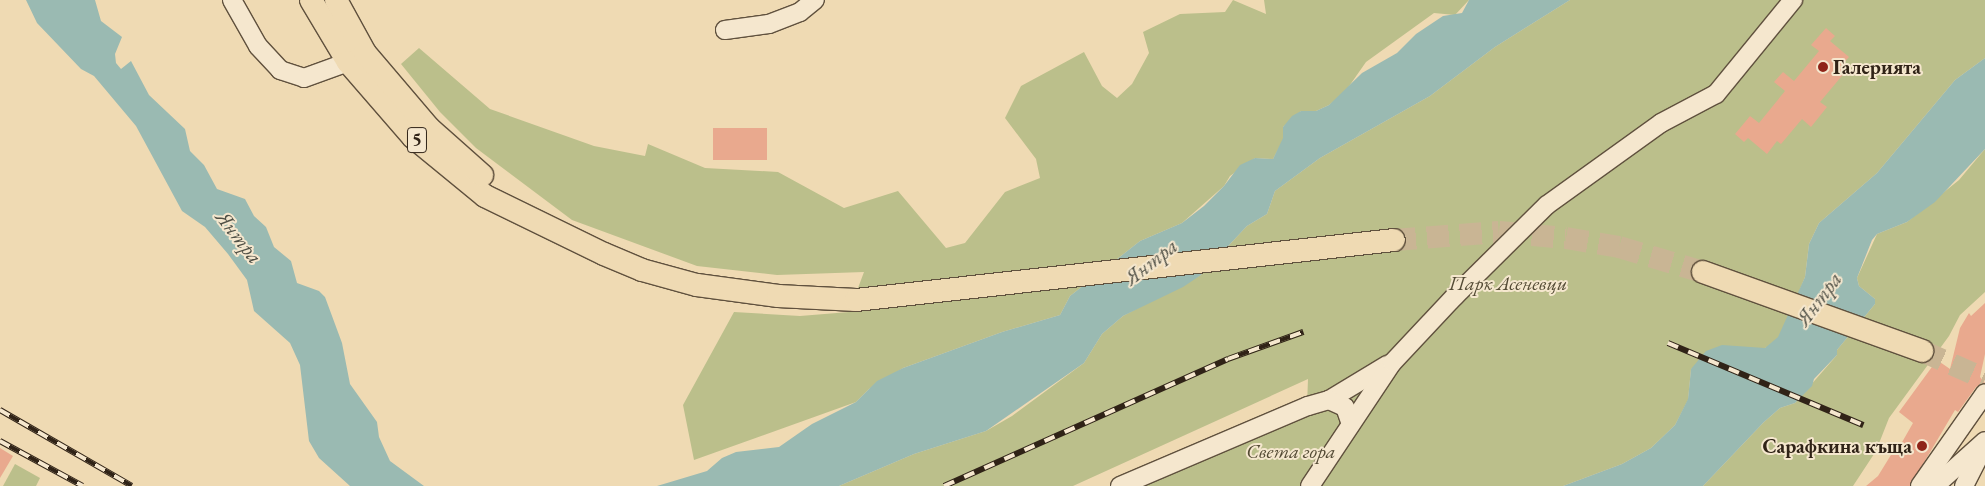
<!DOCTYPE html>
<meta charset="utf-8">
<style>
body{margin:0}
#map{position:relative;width:1985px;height:486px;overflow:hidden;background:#efdab3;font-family:"EB Garamond",serif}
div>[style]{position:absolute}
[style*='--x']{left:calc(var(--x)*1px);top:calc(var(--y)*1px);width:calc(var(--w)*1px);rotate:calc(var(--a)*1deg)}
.green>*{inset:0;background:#bbbf8b}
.water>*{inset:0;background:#9abab2}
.building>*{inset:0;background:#e9a98e;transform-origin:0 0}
.major-tunnel>*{height:22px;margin-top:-11px;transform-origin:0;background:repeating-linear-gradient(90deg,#c9b594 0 22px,transparent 0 33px)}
.roads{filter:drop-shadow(1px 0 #60513e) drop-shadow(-1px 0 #60513e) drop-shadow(0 1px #60513e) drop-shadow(0 -1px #60513e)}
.minor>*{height:18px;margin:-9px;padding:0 9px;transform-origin:9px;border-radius:9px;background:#f5e7ce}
.major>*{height:22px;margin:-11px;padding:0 11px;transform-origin:11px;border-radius:11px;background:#efdab3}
.rail>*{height:5.5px;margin-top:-2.75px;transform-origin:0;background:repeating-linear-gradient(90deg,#f5e7ce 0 11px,#302317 0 22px);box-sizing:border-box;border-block:1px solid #302317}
.dots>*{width:14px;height:14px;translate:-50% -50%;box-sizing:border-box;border:2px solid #f5e7ce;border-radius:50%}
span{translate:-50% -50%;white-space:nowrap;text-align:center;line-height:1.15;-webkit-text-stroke:4px #f5e7ce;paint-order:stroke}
.shield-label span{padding:1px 4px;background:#f5e7ce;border:1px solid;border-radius:4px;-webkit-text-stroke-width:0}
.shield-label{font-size:19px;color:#302317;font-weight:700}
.poi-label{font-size:20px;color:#302317;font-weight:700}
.left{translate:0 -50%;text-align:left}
.right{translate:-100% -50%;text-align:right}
.park-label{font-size:20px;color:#534a34;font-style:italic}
.water-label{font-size:21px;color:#505046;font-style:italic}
</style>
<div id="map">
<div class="green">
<i style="clip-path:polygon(1233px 0,1266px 14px,1264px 0,1469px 0,1455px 15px,1434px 13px,1366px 62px,1345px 92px,1329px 105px,1316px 111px,1301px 111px,1283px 127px,1284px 138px,1273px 159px,1255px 158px,1230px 176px,1224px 186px,1182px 223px,1140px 241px,1070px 296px,1060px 315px,1002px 332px,903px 368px,869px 389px,856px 402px,694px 460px,683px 405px,734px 312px,800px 316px,849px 312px,864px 272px,777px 275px,697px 266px,572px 220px,476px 148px,440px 112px,401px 64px,419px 48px,490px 109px,594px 146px,645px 156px,648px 144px,705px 168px,778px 172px,844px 208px,898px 191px,946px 248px,965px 243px,1005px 192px,1040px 178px,1036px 159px,1005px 118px,1021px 86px,1084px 52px,1102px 86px,1117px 98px,1132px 84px,1149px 53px,1143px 32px,1180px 14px,1225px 12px)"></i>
<i style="clip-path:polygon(1570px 0,1985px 0,1985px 58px,1955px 80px,1877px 173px,1819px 223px,1809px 244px,1805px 277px,1778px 343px,1765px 348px,1746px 348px,1691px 369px,1688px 400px,1675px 425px,1651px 448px,1622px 464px,1563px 486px,1120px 486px,1307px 406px,1308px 379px,1073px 486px,839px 486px,914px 454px,986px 431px,1012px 416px,1084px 363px,1102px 334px,1123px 316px,1201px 275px,1247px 226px,1267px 214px,1275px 191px,1320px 158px,1430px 96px,1495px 47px)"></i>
<i style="clip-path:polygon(1985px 149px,1985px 292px,1960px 315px,1949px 336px,1889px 418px,1876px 451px,1853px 486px,1703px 486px,1764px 422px,1780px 408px,1795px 403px,1837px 355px,1837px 350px,1875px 304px,1875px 299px,1859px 286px,1857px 278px,1877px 234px,1907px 222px,1959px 180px)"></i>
<i style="clip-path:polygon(15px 464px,40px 478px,36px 486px,3px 486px)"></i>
</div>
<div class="water">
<i style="clip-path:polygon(26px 0,95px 0,101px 21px,122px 37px,115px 54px,116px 63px,121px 69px,131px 61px,149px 95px,185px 129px,190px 151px,204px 165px,217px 189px,245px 199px,254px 216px,266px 227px,274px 247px,291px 261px,297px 283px,319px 291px,325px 297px,342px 343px,350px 384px,377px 422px,379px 437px,390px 461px,424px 486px,350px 486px,319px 458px,309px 441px,300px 365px,290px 343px,254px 311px,247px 280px,228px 254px,205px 227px,182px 211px,136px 126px,94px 76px,81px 69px,37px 23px)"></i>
<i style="clip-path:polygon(1469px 0,1570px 0,1495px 47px,1430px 96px,1320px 158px,1275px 191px,1267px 214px,1247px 226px,1201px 275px,1183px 287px,1123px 316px,1102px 334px,1084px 363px,986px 431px,914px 454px,839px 486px,657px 486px,707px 471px,722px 458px,736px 452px,779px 447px,812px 424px,856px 402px,877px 381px,903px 368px,1002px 332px,1060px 315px,1070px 296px,1140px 241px,1182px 223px,1204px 206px,1224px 186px,1240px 165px,1255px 158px,1273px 159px,1283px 138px,1283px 127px,1292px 116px,1301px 111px,1316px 111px,1329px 105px,1362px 73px,1397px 53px,1416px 34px,1443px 16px,1462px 13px)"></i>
<i style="clip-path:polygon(1985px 58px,1985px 149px,1935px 202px,1907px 222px,1877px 234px,1872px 240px,1857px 278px,1859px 286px,1875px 299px,1875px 304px,1837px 350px,1837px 355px,1814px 379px,1812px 386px,1795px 403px,1780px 408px,1764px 422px,1703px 486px,1563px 486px,1622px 464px,1651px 448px,1675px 425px,1688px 399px,1691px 369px,1706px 351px,1722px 345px,1765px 348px,1778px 337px,1805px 277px,1809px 244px,1819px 223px,1877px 173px,1955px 80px)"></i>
</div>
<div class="building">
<i style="clip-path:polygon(1826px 28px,1835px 36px,1830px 41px,1849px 57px,1840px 67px,1846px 71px,1820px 102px,1827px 107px,1811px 127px,1802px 119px,1781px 144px,1777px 141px,1767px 154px,1748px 138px,1744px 142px,1735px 134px,1750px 116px,1759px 123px,1785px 91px,1774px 82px,1783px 72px,1794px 81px,1819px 51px,1811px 45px)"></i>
<i style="left:713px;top:128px;width:54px;height:32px"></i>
<i style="clip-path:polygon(1985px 303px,1985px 354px,1980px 377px,1985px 383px,1976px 387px,1958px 412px,1955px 410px,1910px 486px,1866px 486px,1878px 476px,1894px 450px,1897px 451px,1913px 423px,1899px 412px,1937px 360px,1950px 369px,1960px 328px,1969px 313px,1971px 316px)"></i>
<i style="clip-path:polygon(0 448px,13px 456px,0 478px)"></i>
</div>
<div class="major-tunnel">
<i style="--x:1394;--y:240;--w:105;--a:-4.4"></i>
<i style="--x:1499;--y:232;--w:67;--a:5.1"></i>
<i style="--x:1566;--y:238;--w:54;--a:9.6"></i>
<i style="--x:1619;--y:247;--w:88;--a:16.6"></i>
<i style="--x:1922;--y:351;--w:69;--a:24"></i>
</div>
<div class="roads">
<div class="minor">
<i style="--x:232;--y:0;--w:53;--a:60.5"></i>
<i style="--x:258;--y:46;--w:33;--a:47"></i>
<i style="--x:280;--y:70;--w:25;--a:18"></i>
<i style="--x:304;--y:78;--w:47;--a:-20"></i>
<i style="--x:725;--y:30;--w:44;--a:-7.8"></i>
<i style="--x:769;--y:24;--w:33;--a:-21"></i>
<i style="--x:800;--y:12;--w:19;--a:-39"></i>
<i style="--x:1329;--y:400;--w:68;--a:-31.1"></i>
<i style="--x:1120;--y:486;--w:204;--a:-23.1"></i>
<i style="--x:1308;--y:406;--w:22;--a:-16"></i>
<i style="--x:1329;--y:400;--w:17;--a:24"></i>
<i style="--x:1345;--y:407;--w:18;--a:71"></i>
<i style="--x:1310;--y:486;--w:148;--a:-56.3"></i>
<i style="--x:1392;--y:363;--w:92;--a:-46.8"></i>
<i style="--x:1455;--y:296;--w:129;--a:-44.7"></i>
<i style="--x:1547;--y:205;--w:140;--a:-35.7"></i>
<i style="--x:1661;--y:123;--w:62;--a:-27.8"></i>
<i style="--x:1716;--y:94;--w:122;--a:-50.7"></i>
<i style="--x:1920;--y:486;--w:113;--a:-55"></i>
<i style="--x:1935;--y:486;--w:67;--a:-42"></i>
<i style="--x:1964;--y:486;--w:39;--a:-63"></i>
</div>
<div class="major">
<i style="--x:311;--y:0;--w:72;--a:59.2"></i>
<i style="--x:348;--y:62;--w:99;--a:49.1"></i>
<i style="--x:413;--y:137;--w:93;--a:39.3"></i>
<i style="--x:485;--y:196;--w:132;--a:26"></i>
<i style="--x:604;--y:254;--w:41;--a:22.8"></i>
<i style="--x:642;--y:270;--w:57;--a:15.3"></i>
<i style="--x:697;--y:285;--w:82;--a:7.7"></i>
<i style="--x:778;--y:296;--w:78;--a:2.9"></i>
<i style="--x:856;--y:300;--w:541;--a:-6.36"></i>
<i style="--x:336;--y:0;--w:60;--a:61.3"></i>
<i style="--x:365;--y:53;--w:99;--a:49.5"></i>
<i style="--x:429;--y:128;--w:71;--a:41.6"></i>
<i style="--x:1703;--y:272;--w:233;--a:19.8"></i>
</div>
</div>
<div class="rail">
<i style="--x:1668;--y:343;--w:212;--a:22.8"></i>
<i style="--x:0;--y:410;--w:152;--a:29.9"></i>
<i style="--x:0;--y:441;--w:94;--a:28.5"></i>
<i style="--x:944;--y:486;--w:311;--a:-24.1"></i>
<i style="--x:1228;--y:359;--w:80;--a:-19.8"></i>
</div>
<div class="dots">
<i style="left:1823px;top:67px;background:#8f2418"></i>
<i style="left:1922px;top:446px;background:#8f2418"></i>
</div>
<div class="shield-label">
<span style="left:417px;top:140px">5</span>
</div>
<div class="poi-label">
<span class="left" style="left:1833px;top:67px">Галерията</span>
<span class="right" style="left:1912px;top:446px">Сарафкина къща</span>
</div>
<div class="park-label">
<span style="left:1508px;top:283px">Парк Асеневци</span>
<span style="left:1291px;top:451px">Света гора</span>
</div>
<div class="water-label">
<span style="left:239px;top:237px;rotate:52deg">Янтра</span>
<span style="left:1151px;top:262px;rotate:-38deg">Янтра</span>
<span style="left:1819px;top:299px;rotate:-53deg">Янтра</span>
</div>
</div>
